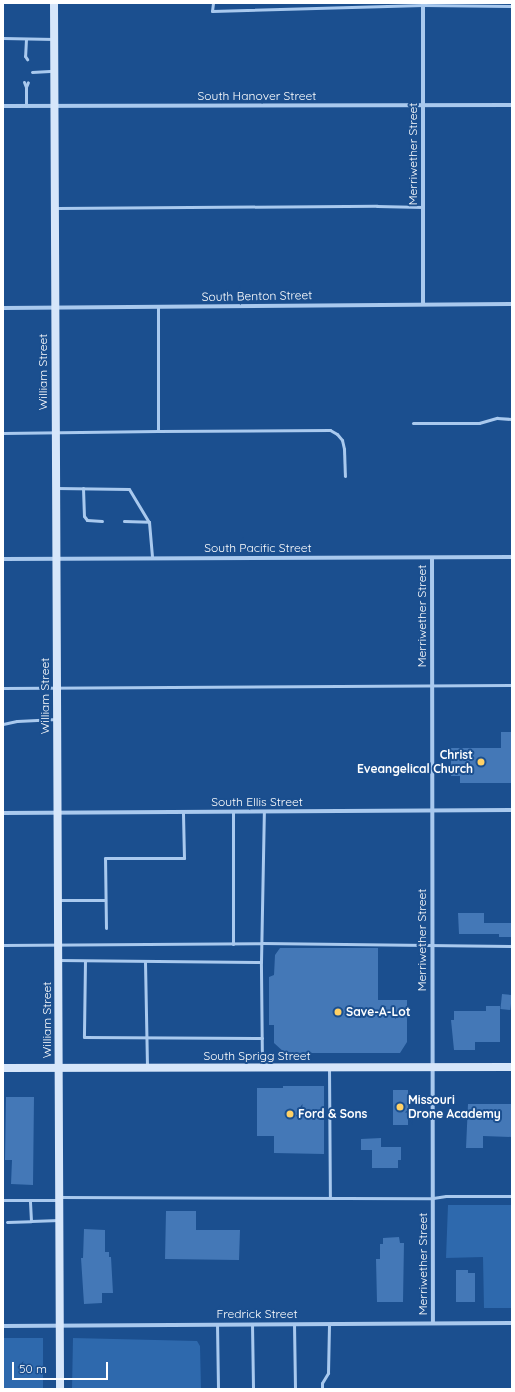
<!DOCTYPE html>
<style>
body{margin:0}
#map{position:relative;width:515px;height:1392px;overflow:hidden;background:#1b4f8f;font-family:Quicksand,sans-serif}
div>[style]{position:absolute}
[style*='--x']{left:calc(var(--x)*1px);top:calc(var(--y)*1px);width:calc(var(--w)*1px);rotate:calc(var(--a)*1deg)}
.green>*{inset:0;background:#2e69ad;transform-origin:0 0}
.building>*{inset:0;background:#4478b7;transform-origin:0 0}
.lane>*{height:3px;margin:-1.5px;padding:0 1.5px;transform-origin:1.5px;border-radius:1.5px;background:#a9c9ee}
.street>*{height:4px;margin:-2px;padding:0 2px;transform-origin:2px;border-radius:2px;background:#a9c9ee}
.secondary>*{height:8px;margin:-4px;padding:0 4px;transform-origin:4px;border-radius:4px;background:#d6e6fa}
.dots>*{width:11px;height:11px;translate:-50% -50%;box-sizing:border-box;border:2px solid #1b4f8f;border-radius:50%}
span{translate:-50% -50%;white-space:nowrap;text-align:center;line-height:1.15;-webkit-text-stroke:4px #1b4f8f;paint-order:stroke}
.street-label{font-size:12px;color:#fff}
.poi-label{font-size:12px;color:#fff;font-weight:700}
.right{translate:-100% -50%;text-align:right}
.left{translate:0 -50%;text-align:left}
.frame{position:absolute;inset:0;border:4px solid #fff;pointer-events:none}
.scale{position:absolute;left:12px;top:1362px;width:96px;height:18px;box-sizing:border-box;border:2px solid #fff;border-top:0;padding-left:5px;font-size:12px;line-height:14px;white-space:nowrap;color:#fff;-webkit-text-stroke:3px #1b4f8f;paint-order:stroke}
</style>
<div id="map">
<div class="green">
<i style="clip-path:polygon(448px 1205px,512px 1205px,512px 1308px,484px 1308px,483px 1257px,446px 1258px)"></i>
<i style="left:3px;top:1338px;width:40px;height:51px"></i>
<i style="clip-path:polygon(73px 1338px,197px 1341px,200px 1346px,201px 1389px,72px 1389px)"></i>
</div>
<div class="building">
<i style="clip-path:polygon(501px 732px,512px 732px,512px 783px,460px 783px,460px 776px,451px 776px,451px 748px,501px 748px)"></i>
<i style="clip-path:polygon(458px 913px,484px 913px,484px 923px,512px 923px,512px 937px,499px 937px,499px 934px,459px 934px)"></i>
<i style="clip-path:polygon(280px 948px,378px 948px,378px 1000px,407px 1000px,407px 1042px,400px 1053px,285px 1053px,274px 1043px,274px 1025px,269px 1025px,269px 977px,274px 975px,275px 955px)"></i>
<i style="left:502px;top:994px;width:10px;height:15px;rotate:6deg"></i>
<i style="clip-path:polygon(486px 1006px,500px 1006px,500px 1042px,475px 1042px,475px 1050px,454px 1050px,451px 1020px,454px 1020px,454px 1011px,486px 1011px)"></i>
<i style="clip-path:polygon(283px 1086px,324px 1086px,324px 1154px,274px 1153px,274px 1136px,257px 1136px,257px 1088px,283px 1088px)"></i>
<i style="left:393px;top:1090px;width:15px;height:35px"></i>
<i style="clip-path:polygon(6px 1097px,34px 1097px,33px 1185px,11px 1184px,12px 1160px,5px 1160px)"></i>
<i style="clip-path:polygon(468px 1104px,512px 1104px,512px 1137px,483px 1136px,483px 1148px,466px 1148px)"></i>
<i style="clip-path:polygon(381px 1138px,381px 1147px,401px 1147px,401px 1160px,398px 1160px,398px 1168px,372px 1168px,372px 1150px,361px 1150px,361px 1139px)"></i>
<i style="clip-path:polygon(166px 1211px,196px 1211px,196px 1230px,240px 1230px,239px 1260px,165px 1259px)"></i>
<i style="clip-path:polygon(84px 1229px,105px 1230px,105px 1252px,109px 1252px,109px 1257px,111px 1257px,113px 1293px,102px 1293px,102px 1303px,84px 1304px,81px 1258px,83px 1258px)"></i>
<i style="clip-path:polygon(399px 1237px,400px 1243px,404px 1243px,403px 1302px,377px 1302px,376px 1259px,380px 1259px,380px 1244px,383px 1244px,383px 1238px)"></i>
<i style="clip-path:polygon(456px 1270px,468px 1270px,468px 1273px,475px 1273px,475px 1302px,456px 1302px)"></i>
</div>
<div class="lane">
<i style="--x:213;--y:3;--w:8;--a:97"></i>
<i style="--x:212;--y:11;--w:211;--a:-1.6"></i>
<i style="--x:423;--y:5;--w:89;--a:0.6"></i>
<i style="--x:3;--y:38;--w:51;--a:1.1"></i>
<i style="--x:26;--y:39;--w:17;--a:93"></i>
<i style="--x:25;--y:56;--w:4;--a:56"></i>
<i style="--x:32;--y:72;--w:22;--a:-3"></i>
<i style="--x:24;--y:82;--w:5;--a:68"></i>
<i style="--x:26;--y:87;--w:5;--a:-68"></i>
<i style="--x:26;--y:87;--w:19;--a:90"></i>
<i style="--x:57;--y:208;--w:320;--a:-0.4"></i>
<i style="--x:377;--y:206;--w:46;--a:1.2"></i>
<i style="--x:413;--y:423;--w:66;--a:0"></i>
<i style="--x:479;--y:423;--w:19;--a:-16"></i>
<i style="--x:497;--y:418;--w:15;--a:4"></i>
<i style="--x:158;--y:431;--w:172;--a:-0.3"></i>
<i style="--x:330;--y:430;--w:8;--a:30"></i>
<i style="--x:337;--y:434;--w:8;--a:50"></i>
<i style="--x:342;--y:440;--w:9;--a:77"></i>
<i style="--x:344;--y:449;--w:27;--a:88"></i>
<i style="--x:3;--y:433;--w:155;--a:-0.7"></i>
<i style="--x:158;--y:431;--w:124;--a:-90"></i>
<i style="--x:57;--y:488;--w:72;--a:0.8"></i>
<i style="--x:129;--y:489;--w:39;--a:59"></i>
<i style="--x:149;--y:522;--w:36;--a:85"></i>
<i style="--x:83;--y:488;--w:28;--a:88"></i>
<i style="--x:84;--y:516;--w:5;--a:53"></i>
<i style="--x:87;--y:520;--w:15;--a:4"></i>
<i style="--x:124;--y:521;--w:25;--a:2"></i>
<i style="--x:3;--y:688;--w:509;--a:-0.34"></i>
<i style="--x:3;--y:724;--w:14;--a:-12"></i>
<i style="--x:17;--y:721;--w:40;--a:-2.9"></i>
<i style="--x:59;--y:900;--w:46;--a:0"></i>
<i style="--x:106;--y:928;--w:70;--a:-90.8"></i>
<i style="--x:105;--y:858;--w:79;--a:0"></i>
<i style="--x:184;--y:858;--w:45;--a:-91.3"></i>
<i style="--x:233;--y:944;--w:132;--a:-90"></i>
<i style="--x:3;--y:945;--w:259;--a:-0.4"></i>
<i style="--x:262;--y:943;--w:250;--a:0.7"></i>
<i style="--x:59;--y:960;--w:202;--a:0.6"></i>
<i style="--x:85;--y:961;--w:76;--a:90.8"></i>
<i style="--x:84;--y:1037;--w:178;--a:0.3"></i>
<i style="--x:145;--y:962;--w:105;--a:88.9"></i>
<i style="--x:262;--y:1066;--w:104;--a:-90.6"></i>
<i style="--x:261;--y:962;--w:150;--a:-88.9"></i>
<i style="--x:329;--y:1068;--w:130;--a:89.6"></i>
<i style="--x:60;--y:1197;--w:373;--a:0.2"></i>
<i style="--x:433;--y:1198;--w:13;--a:-9"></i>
<i style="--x:446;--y:1196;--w:66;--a:0"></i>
<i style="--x:3;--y:1200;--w:56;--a:0"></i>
<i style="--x:31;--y:1221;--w:28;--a:-2"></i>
<i style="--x:7;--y:1222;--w:24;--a:-2"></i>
<i style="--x:31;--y:1221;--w:20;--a:-93"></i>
<i style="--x:217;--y:1324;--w:65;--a:89.1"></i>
<i style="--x:252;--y:1324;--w:65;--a:89.1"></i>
<i style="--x:294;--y:1324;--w:65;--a:89.1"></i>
<i style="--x:322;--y:1389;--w:6;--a:-90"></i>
<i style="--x:322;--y:1383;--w:12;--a:-59"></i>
<i style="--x:328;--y:1373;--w:49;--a:-88.8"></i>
</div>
<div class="street">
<i style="--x:423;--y:3;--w:301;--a:90"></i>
<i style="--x:3;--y:106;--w:509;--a:-0.11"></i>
<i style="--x:3;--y:308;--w:509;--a:-0.45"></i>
<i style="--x:432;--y:558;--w:765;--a:89.93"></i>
<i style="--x:3;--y:559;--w:509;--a:-0.23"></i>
<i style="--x:3;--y:813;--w:509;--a:-0.34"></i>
<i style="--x:3;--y:1326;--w:509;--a:-0.34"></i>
</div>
<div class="secondary">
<i style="--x:54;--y:3;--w:1386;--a:89.75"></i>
<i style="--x:3;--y:1068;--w:509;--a:-0.11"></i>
</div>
<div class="dots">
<i style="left:481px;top:762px;background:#ffd166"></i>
<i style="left:338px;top:1012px;background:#ffd166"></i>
<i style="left:400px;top:1107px;background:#ffd166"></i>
<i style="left:290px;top:1114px;background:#ffd166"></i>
</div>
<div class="street-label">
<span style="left:257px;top:96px">South Hanover Street</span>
<span style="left:413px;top:154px;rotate:-90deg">Merriwether Street</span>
<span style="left:257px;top:296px;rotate:-1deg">South Benton Street</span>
<span style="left:43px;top:372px;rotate:-90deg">William Street</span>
<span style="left:258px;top:548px">South Pacific Street</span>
<span style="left:422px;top:616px;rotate:-90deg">Merriwether Street</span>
<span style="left:45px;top:696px;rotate:-90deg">William Street</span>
<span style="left:257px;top:802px">South Ellis Street</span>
<span style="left:422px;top:940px;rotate:-90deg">Merriwether Street</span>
<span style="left:47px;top:1020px;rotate:-90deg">William Street</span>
<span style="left:257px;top:1056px">South Sprigg Street</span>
<span style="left:423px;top:1264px;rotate:-90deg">Merriwether Street</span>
<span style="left:257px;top:1314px">Fredrick Street</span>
</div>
<div class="poi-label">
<span class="right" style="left:473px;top:762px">Christ<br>Eveangelical Church</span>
<span class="left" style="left:346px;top:1012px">Save-A-Lot</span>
<span class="left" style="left:408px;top:1107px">Missouri<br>Drone Academy</span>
<span class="left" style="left:298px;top:1114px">Ford &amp; Sons</span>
</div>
<div class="frame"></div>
<div class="scale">50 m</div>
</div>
